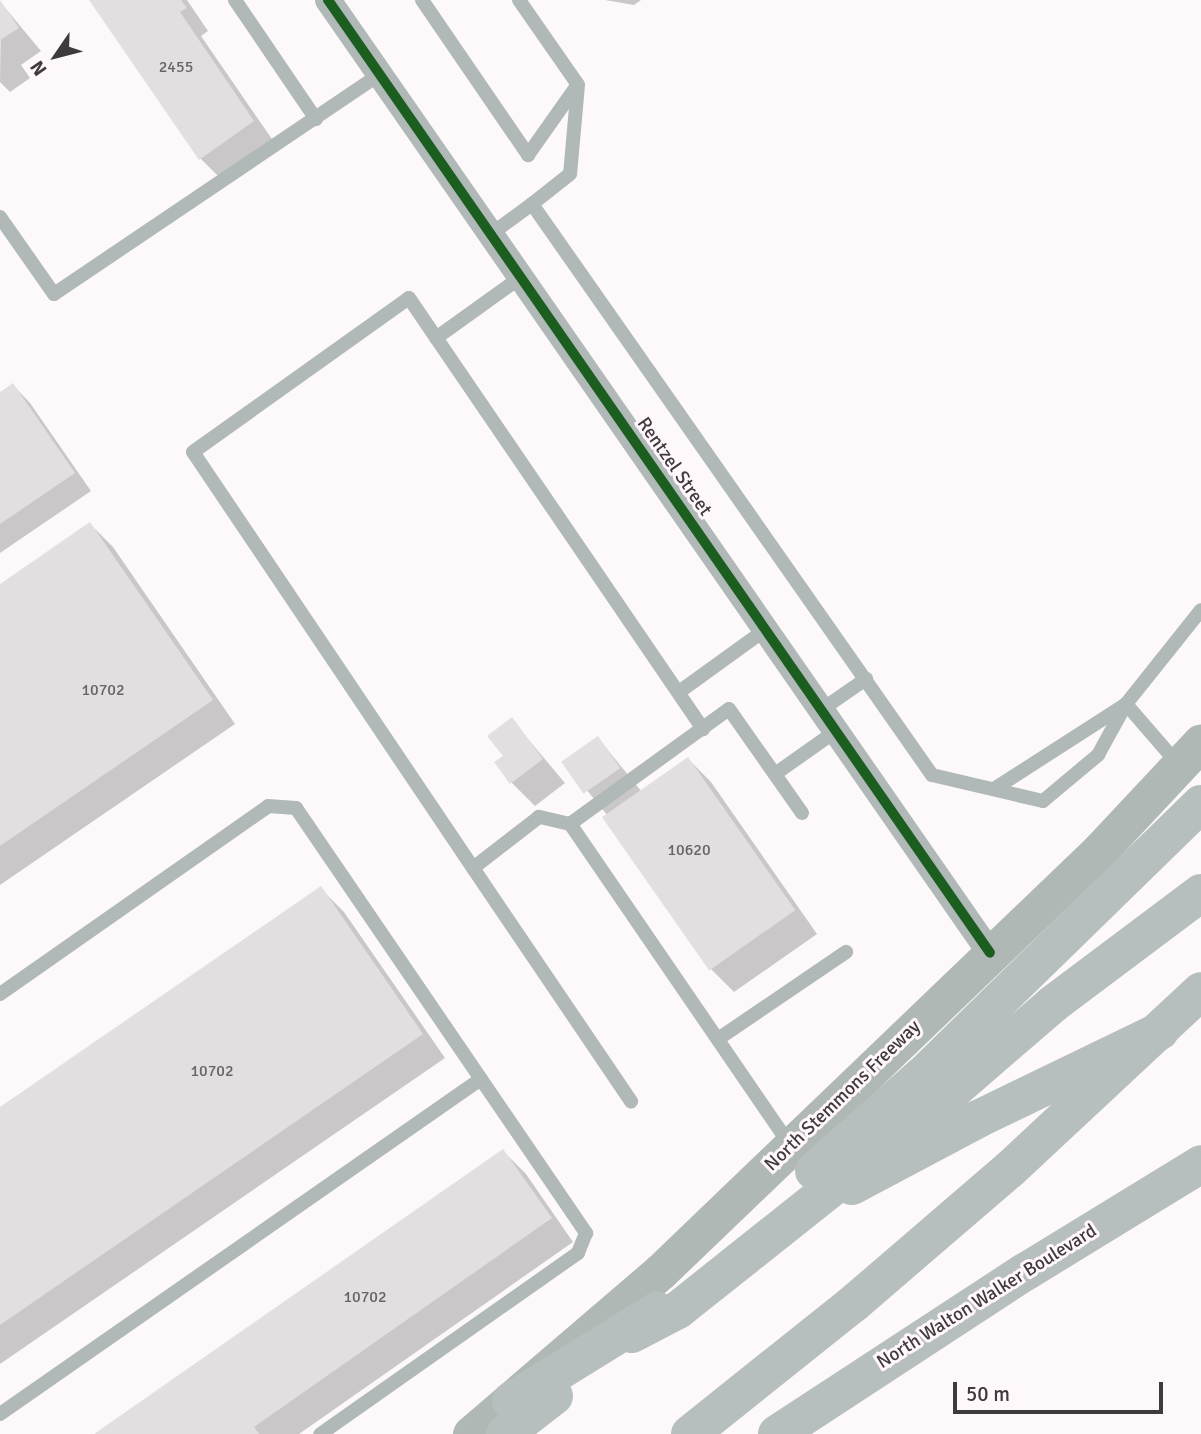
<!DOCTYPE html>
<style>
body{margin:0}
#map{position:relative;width:1201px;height:1434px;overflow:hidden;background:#fdf9fb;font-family:Signika,sans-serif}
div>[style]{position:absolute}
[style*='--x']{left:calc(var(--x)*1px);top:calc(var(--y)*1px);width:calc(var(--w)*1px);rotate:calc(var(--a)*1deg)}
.shadow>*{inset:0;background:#0003}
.building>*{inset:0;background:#e3dfe1;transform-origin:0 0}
.lane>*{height:14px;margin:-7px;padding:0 7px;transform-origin:7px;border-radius:7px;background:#b0b9b7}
.street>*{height:26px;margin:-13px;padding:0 13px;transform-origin:13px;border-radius:13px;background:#b0b9b7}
.secondary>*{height:37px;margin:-18.5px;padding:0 18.5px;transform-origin:18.5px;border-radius:18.5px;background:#b0b8b6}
.highway>*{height:38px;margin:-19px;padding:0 19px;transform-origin:19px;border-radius:19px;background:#b7bebe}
.highway-bridge>*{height:38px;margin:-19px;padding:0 19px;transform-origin:19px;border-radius:19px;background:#b7bebe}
.cycleway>*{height:10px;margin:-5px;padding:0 5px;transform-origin:5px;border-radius:5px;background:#1b5e20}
span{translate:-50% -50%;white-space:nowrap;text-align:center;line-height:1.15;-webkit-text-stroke:6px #fff7fc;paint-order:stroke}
.number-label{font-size:16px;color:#686466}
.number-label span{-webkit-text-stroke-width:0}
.street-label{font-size:19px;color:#3f3b3d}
.north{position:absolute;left:21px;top:21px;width:70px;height:70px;-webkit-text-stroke:5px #fff7fc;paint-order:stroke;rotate:235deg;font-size:19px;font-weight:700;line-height:28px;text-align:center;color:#3f3b3d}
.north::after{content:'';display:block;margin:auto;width:24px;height:32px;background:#3f3b3d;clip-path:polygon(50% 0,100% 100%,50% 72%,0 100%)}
.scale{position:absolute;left:953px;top:1382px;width:210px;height:32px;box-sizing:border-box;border:4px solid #3f3b3d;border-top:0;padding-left:9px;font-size:21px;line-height:24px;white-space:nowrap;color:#3f3b3d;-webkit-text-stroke:5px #fff7fc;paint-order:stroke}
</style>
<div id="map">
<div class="shadow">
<i style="clip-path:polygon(91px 0,187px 0,208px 31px,201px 36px,276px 145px,223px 181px,200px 158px)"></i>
<i style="clip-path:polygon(605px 0,641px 0,634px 5px)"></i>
<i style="clip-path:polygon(1px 3px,41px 51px,21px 65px,30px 78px,10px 92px,0 82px)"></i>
<i style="clip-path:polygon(13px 385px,30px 403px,91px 491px,0 553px,0 394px)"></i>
<i style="clip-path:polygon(90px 524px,113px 547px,235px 724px,0 885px,0 586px)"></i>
<i style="clip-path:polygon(512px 720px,565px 783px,535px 806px,512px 783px)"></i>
<i style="clip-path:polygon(598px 738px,642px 792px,688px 759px,711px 782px,817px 934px,734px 992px,711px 969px,608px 816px,563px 761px)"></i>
<i style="clip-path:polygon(321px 889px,344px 912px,445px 1058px,0 1364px,0 1109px)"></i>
<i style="clip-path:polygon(503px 1151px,526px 1174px,573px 1242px,299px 1434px,98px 1434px)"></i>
</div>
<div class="building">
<i style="clip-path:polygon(0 0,19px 28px,0 40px)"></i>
<i style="clip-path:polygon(89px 0,181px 0,187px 8px,180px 12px,254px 121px,199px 160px)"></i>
<i style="clip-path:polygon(13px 383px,75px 473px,0 524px,0 392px)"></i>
<i style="clip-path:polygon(90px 522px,213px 700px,0 846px,0 584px)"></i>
<i style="clip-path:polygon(512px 717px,543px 759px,510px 784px,494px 762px,503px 756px,487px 736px)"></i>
<i style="left:598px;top:736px;width:39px;height:45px;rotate:55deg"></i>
<i style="left:688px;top:757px;width:187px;height:105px;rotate:55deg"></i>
<i style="clip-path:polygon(321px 886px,423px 1034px,0 1325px,0 1107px)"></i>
<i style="clip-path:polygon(503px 1149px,552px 1218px,254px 1427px,259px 1434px,94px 1434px)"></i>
</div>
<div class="lane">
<i style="--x:235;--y:0;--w:144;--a:55.8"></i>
<i style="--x:422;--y:0;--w:188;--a:55.6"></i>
<i style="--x:528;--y:155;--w:83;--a:-54.8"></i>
<i style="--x:519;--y:0;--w:103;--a:55.2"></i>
<i style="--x:578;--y:85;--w:89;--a:95.1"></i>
<i style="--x:570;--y:174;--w:48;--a:141.7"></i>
<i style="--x:532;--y:204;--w:697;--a:54.99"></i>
<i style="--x:932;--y:775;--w:114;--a:13.2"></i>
<i style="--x:1043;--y:801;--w:72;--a:-39.9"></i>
<i style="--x:1098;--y:755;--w:58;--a:-61.2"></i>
<i style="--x:1126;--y:704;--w:120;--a:-51.4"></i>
<i style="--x:0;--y:217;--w:94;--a:55"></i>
<i style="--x:54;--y:294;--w:393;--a:-34"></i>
<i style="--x:491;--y:234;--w:51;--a:-36.2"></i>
<i style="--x:436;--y:338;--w:105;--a:-35.7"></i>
<i style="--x:679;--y:692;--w:106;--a:-35.8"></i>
<i style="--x:1126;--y:704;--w:79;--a:49.1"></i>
<i style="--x:821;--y:710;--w:55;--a:-34.6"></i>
<i style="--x:775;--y:774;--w:75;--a:-35.2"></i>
<i style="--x:994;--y:789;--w:156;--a:-32.7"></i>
<i style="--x:570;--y:824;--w:32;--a:-167"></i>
<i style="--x:539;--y:817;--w:83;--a:142.3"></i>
<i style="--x:473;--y:868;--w:282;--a:55.9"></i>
<i style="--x:473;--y:868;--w:501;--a:-123.94"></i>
<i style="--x:193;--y:452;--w:265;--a:-35.5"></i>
<i style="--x:409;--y:298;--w:522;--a:55.7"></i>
<i style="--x:0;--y:994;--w:327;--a:-35"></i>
<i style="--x:268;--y:806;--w:28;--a:4"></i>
<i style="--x:296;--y:808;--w:515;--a:55.69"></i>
<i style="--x:586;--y:1233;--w:22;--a:112"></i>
<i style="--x:578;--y:1253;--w:315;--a:144.9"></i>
<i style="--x:718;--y:1039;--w:155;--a:-34.2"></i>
<i style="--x:790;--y:1145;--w:389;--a:-124.4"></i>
<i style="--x:570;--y:824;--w:196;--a:-35.9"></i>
<i style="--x:729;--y:709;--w:127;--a:54.9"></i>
<i style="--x:0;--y:1414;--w:586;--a:-34.86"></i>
</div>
<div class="street">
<i style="--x:328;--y:0;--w:1160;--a:55.21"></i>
</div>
<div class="secondary">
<i style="--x:471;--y:1434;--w:250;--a:-40.6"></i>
<i style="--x:661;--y:1271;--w:610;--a:-43.8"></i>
<i style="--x:1101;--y:849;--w:146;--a:-46.9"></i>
</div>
<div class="highway">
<i style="--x:923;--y:1075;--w:388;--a:-44.3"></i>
<i style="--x:943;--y:1099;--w:145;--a:-40.8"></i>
<i style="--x:1053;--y:1004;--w:185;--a:-36.9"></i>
<i style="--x:852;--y:1186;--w:143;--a:-28"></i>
<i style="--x:978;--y:1119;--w:202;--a:-25.8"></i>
<i style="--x:511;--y:1401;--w:172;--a:-31.7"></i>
<i style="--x:505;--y:1434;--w:62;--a:-37.8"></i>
<i style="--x:690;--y:1434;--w:208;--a:-38.6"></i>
<i style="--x:853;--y:1304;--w:206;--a:-40.7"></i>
<i style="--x:1009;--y:1170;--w:262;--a:-43"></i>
<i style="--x:777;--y:1434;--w:296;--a:-33.2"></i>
<i style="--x:1025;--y:1272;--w:206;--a:-31.5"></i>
</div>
<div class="highway-bridge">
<i style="--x:814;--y:1171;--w:145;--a:-41.4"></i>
<i style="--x:632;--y:1334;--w:52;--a:-27.6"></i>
<i style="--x:678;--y:1310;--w:339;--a:-38.5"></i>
</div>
<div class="cycleway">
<i style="--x:328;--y:0;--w:1160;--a:55.21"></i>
</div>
<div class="number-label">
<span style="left:176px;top:67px">2455</span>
<span style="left:103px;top:690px">10702</span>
<span style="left:689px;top:850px">10620</span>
<span style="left:212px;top:1071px">10702</span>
<span style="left:365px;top:1297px">10702</span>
</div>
<div class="street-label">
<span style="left:674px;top:467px;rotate:55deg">Rentzel Street</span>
<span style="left:843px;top:1096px;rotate:-44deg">North Stemmons Freeway</span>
<span style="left:987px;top:1297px;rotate:-32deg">North Walton Walker Boulevard</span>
</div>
<div class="north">N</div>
<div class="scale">50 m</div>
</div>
